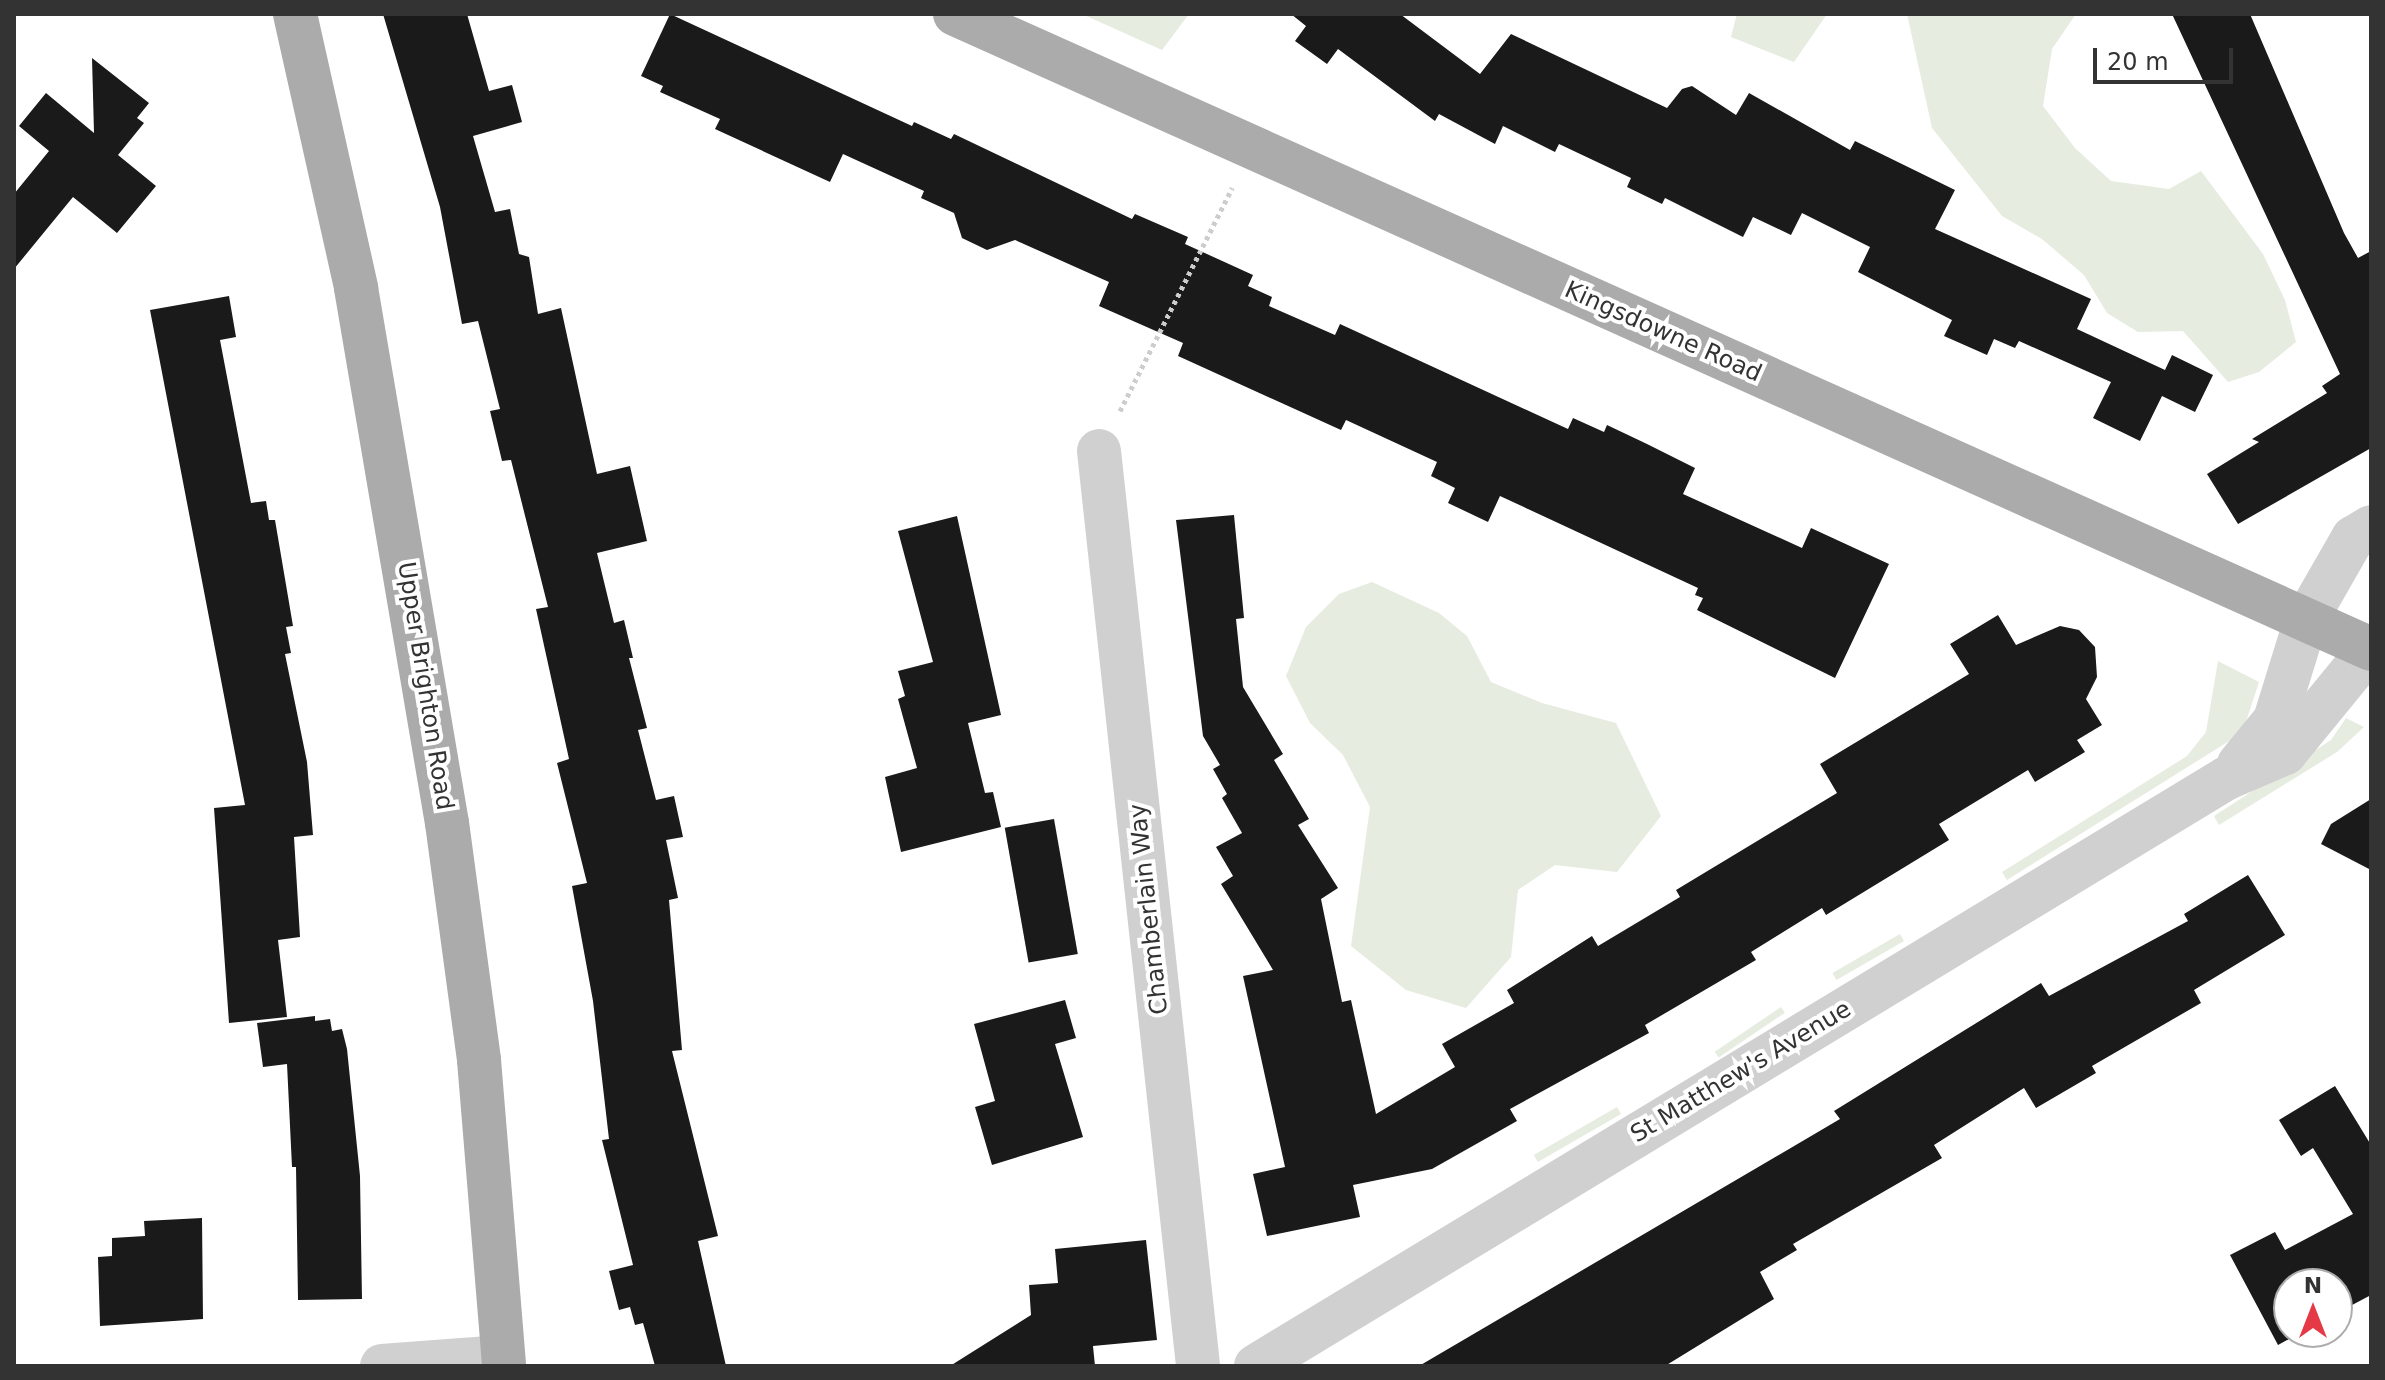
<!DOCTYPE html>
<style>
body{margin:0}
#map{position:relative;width:2385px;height:1380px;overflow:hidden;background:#fff;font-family:"DejaVu Sans",sans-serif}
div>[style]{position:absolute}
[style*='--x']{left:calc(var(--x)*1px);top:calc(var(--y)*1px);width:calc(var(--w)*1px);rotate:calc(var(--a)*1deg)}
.green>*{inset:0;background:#e6ecdf;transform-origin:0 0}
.building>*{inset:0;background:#1a1a1a;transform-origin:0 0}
.path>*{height:5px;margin-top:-2.5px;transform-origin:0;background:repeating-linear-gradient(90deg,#cdcdcd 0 4px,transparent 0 8px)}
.minor>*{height:44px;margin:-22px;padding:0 22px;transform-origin:22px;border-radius:22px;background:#d0d0d0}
.major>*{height:44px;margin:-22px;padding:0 22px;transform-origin:22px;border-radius:22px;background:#ababab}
span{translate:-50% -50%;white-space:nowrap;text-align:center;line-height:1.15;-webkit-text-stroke:8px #fff;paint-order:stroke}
.street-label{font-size:24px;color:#333}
.frame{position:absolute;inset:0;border:16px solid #333;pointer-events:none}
.north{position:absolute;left:2273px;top:1268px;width:80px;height:80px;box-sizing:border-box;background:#fff;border:2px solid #adadad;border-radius:50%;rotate:0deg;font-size:22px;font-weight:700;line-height:32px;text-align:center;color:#333}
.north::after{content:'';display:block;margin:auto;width:28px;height:36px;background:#e63946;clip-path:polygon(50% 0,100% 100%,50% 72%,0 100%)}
.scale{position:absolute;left:2093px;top:48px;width:140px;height:36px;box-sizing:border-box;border:4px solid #333;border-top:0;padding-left:10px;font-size:24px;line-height:28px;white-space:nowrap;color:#333;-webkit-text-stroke:6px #fff;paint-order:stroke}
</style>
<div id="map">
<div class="green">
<i style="clip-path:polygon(1082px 14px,1189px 14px,1162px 50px)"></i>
<i style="clip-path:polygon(1737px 14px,1827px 14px,1794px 62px,1731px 37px)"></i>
<i style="clip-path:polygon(1907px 14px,2076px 14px,2052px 49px,2043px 106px,2075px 148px,2111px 181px,2169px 189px,2201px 171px,2263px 254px,2285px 300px,2296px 342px,2259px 372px,2228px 382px,2183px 331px,2138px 332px,2107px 313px,2084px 275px,2042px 239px,2002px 216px,1932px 128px)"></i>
<i style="clip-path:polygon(1372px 582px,1439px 613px,1467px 636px,1491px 682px,1542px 703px,1616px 723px,1661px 816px,1617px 872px,1555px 865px,1518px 890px,1511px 957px,1466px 1008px,1406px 990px,1351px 946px,1370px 807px,1343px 755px,1310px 723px,1286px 676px,1306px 627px,1339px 594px)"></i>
<i style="clip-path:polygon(2218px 661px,2259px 682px,2245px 725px,2234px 738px,2007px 880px,2002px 872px,2187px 756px,2206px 732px)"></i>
<i style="clip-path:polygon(2346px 718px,2364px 727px,2337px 752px,2219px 825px,2214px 816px,2331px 740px)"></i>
<i style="left:1900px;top:934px;width:8px;height:78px;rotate:60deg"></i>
<i style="left:1781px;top:1007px;width:7px;height:80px;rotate:56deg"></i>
<i style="left:1617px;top:1107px;width:8px;height:96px;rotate:60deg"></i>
</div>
<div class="building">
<i style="clip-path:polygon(383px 14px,467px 14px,489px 91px,512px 85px,522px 122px,473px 136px,495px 212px,510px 209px,519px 254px,529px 257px,538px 314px,561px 308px,597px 474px,630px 466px,647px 541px,597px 553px,614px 623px,624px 620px,633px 658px,629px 658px,647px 728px,638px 730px,656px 800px,674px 796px,683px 837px,666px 840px,678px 898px,669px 900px,682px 1050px,672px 1051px,718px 1236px,698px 1241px,726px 1366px,655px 1366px,643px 1323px,635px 1325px,630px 1307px,619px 1310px,609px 1271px,633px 1265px,602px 1140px,609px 1139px,593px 1001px,572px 886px,587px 883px,557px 763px,569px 759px,536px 609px,548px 607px,511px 460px,502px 461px,490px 411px,500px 409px,478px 321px,462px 324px,440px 207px)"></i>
<i style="clip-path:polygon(670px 14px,912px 126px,914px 122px,951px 139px,954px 134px,1132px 219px,1135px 214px,1188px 237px,1185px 244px,1253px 275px,1248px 286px,1272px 297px,1269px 306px,1335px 335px,1340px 324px,1568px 429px,1573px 418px,1604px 432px,1607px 425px,1647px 444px,1695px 468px,1683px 494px,1802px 548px,1811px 528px,1889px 564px,1835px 678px,1697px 610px,1703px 598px,1695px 595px,1698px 588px,1500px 496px,1488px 522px,1448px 503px,1455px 488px,1431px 476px,1437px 462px,1346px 420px,1341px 430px,1178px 356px,1183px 343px,1099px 306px,1109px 282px,1015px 240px,987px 250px,962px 238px,954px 213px,921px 198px,924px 191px,843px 154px,830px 182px,715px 129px,720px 119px,660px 92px,663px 86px,641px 76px)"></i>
<i style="clip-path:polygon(1291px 14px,1400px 14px,1480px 74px,1511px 34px,1667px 108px,1682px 89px,1692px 86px,1736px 115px,1749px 93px,1850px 150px,1855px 141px,1955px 190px,1935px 229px,2091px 299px,2077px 329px,2165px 370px,2172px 355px,2213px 375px,2195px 412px,2162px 396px,2140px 441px,2093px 418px,2111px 382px,2019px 341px,2015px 348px,1994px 339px,1987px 355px,1944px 336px,1952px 320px,1858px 272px,1870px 247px,1802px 213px,1791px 235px,1753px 217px,1743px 237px,1665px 198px,1662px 204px,1627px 187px,1631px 178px,1559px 144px,1555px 152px,1503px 126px,1495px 144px,1439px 114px,1435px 121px,1338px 49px,1327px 64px,1295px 41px,1306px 26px)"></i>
<i style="clip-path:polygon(2172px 14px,2250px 14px,2344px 233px,2358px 258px,2371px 251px,2371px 448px,2238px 524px,2207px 474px,2259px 442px,2252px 439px,2327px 393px,2322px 386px,2340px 374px)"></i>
<i style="clip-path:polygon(92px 58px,149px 103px,137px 118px,144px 123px,118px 155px,156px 186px,117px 233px,73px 197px,14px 269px,14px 194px,49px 151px,19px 126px,46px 93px,94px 133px)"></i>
<i style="clip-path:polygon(229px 296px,236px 337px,220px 340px,251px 503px,266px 501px,269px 520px,275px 520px,293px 626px,286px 627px,291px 653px,285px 654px,307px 762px,313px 835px,294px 837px,300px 937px,278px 940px,287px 1017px,229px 1023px,214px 808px,245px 805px,150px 310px)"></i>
<i style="clip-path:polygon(1234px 515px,1244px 618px,1236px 619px,1243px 687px,1283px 754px,1274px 760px,1309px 819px,1298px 825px,1338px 888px,1321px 899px,1342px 1002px,1351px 1000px,1376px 1114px,1455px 1067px,1442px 1044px,1514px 1003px,1507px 990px,1592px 936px,1598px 946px,1680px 897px,1676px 890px,1837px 793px,1820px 764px,1969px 674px,1950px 644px,1998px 615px,2016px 645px,2060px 626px,2079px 630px,2095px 647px,2097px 677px,2086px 699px,2102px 725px,2077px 740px,2085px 752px,2035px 782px,2028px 770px,1939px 824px,1949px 840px,1826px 915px,1822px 908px,1751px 952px,1756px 960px,1645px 1025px,1649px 1033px,1510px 1109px,1517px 1121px,1432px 1169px,1353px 1185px,1360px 1217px,1267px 1236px,1253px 1174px,1285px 1167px,1243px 976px,1273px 970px,1221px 884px,1233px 876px,1216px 847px,1242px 833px,1222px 798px,1227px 794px,1213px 769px,1220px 765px,1203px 736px,1176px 520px)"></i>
<i style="clip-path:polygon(957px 516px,1001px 715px,968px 723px,985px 793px,993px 792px,1001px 827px,901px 852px,885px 777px,917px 768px,898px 699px,905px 696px,898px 671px,933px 662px,898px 531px)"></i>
<i style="clip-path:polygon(2371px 799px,2371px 870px,2321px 844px,2331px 824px)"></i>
<i style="left:1054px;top:819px;width:137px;height:50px;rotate:80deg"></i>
<i style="clip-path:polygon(2248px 875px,2285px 935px,2194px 990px,2201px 1003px,2092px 1066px,2096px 1073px,2036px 1108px,2024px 1088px,1934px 1145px,1942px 1158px,1793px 1244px,1797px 1250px,1760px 1272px,1774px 1299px,1665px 1366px,1419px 1366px,1840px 1119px,1834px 1111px,2041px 983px,2049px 996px,2188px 921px,2184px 914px)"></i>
<i style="clip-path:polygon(1065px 1000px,1076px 1038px,1055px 1044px,1083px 1137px,992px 1165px,975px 1107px,995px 1101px,974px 1024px)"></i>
<i style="clip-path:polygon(315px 1016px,315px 1021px,330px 1019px,332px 1031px,342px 1029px,347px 1049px,360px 1176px,362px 1299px,298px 1300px,296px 1167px,292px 1167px,287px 1064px,263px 1067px,257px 1023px)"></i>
<i style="clip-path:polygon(2335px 1086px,2371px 1145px,2371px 1295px,2337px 1313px,2337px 1284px,2289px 1284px,2289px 1332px,2302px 1332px,2278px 1345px,2230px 1255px,2275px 1232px,2285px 1250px,2353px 1214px,2313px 1148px,2301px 1156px,2279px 1120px)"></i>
<i style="clip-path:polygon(202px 1218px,203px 1319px,100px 1326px,98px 1257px,112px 1256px,112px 1238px,145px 1236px,144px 1221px)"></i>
<i style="clip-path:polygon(1146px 1240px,1157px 1340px,1093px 1346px,1095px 1366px,950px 1366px,1031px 1315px,1029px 1285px,1058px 1283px,1055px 1249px)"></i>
</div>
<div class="path">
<i style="--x:1120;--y:411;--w:250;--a:-63.3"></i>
</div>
<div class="minor">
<i style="--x:1099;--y:451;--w:920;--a:83.82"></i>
<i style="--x:2239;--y:764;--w:57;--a:-50.7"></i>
<i style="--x:2275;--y:720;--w:105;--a:-72.8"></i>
<i style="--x:2306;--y:620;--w:95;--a:-60.2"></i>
<i style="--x:2353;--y:538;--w:21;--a:-31"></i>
<i style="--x:382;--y:1366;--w:121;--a:-4.3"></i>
<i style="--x:1256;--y:1366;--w:1135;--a:-31.2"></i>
<i style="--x:2227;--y:778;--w:63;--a:-23.3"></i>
<i style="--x:2285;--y:753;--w:134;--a:-50.7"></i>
</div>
<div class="major">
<i style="--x:295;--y:14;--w:281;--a:77.4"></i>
<i style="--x:356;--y:288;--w:543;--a:80.35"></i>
<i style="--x:447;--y:823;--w:239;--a:82.3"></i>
<i style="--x:479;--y:1060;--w:307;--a:85.3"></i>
<i style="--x:955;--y:14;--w:1552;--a:24.15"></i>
</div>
<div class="street-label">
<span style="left:1663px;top:332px;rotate:24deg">Kingsdowne Road</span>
<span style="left:425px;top:686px;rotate:81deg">Upper Brighton Road</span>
<span style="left:1149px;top:909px;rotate:-96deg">Chamberlain Way</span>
<span style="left:1741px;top:1072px;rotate:-31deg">St Matthew's Avenue</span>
</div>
<div class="frame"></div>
<div class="north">N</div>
<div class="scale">20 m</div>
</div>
